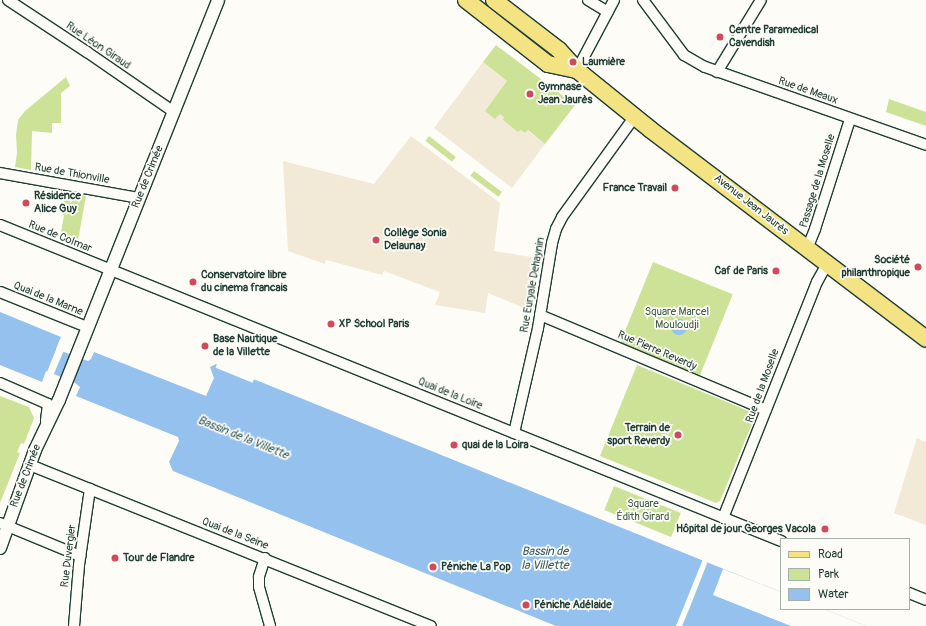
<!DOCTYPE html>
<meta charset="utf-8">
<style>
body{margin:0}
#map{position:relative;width:926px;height:626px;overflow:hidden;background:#fdfcf7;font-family:Pangolin,sans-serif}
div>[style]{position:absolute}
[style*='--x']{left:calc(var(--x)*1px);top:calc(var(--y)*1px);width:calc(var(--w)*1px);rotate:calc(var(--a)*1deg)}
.built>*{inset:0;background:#f2e9d7}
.green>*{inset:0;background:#cbe297;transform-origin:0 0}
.water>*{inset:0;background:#95c1ee}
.round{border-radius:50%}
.pier>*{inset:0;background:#fdfcf7;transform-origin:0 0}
.roads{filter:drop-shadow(1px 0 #1f3d34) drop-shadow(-1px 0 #1f3d34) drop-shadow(0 1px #1f3d34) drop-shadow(0 -1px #1f3d34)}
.minor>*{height:10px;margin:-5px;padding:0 5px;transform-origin:5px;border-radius:5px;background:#fdfcf7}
.tertiary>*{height:12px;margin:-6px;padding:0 6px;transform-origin:6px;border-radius:6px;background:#fdfcf7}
.primary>*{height:16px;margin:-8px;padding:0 8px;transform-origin:8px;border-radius:8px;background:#f4e382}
.dots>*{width:11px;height:11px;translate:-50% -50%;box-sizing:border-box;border:2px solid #fdfcf7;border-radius:50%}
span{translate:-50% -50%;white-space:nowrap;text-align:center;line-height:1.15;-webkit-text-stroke:3.5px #fdfcf7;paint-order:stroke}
.poi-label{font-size:11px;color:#1f3d34;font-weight:700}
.left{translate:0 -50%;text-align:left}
.right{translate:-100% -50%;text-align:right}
.street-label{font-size:11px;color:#1f3d34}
.park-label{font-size:11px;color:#415e48}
.water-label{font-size:12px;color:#3c5e62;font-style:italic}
.legend{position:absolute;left:780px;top:538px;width:130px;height:72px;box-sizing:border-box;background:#fdfcf7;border:1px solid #a4b0a9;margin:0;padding:5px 7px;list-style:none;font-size:12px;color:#1f3d34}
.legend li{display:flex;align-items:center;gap:8px;height:20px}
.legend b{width:20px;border:1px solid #a4b0a9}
</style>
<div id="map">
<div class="built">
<i style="clip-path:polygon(483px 62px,507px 81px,485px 111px,499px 113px,505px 117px,503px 120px,519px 132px,521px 130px,527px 130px,545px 144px,512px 188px,434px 128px)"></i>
<i style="clip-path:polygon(411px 136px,500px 203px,494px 251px,537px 258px,529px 310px,488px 293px,485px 313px,435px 305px,440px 292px,384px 271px,382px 275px,326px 260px,325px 264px,288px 251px,283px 161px,374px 184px)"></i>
<i style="clip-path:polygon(917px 438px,926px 442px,926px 525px,894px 513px)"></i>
</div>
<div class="green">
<i style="clip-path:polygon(496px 45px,575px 105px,545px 144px,528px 130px,525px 133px,521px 130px,518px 132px,503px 120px,504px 117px,500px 114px,495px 119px,485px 111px,507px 81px,483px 62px)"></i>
<i style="clip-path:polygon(66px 77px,70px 86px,61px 93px,61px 123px,52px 123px,52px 133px,32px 131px,31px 170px,15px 167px,17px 153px,16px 135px,18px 120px,25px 111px)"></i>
<i style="clip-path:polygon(889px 99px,926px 112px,926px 126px,886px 112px)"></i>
<i style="left:429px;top:136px;width:34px;height:6px;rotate:38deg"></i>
<i style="left:474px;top:171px;width:35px;height:6px;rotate:37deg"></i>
<i style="clip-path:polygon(65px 192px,86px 196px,77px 246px,60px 239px,64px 215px,61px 214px)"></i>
<i style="left:653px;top:262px;width:86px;height:88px;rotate:22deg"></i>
<i style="clip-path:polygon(637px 365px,756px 414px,720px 501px,716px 503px,600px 456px)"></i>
<i style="clip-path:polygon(0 396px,29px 407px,34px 418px,24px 444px,21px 443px,17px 452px,20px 453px,0 503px)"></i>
<i style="left:614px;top:486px;width:72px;height:26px;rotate:22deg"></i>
</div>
<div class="water">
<i style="clip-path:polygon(0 312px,61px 337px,56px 349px,88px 361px,91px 359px,94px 352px,206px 396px,214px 378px,210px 367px,216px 364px,781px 592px,781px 609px,824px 609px,866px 626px,556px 626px,173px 471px,169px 462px,179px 441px,178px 437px,76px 396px,80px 387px,74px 382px,46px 371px,42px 382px,0 365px)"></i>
<i class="round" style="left:671px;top:319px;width:16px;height:16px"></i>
</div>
<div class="pier">
<i style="clip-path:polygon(62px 335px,63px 338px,59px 348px,64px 350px,53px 376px,48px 374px,44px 383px,42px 384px)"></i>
<i style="left:217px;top:364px;width:40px;height:4px;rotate:22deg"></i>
<i style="clip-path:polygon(703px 559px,708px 561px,688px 612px,682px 626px,676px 626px)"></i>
<i style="clip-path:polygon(723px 569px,781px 592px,781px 609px,824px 609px,866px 626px,791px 626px,713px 595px)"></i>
</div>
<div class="roads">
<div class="minor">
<i style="--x:8;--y:0;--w:95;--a:33.4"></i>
<i style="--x:87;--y:52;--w:106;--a:34.6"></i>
<i style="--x:588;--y:0;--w:23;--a:31"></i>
<i style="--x:643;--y:0;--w:69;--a:53.3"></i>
<i style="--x:684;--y:55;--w:24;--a:30"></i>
<i style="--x:705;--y:67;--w:234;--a:19.4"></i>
<i style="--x:577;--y:70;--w:79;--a:-62.1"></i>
<i style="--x:717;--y:72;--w:84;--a:-58.6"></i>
<i style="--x:0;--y:173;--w:141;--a:10.2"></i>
<i style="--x:0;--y:225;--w:843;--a:22.03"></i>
<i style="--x:807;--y:249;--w:22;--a:-68"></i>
<i style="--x:815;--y:229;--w:115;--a:-72.3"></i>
<i style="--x:0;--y:292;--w:94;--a:21.9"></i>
<i style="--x:540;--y:315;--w:245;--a:22.8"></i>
<i style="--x:0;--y:383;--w:52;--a:23.6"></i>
<i style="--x:48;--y:404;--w:17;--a:97"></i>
<i style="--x:514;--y:433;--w:108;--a:-77.1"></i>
<i style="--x:538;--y:328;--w:86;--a:-80.6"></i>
<i style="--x:552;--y:243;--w:15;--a:-74"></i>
<i style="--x:556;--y:229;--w:13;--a:-63"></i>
<i style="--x:562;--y:217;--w:125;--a:-54.1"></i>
<i style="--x:30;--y:465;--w:432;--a:21.9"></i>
<i style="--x:723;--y:518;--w:254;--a:-68.3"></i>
<i style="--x:817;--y:282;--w:21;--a:-61"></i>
<i style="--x:0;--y:523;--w:87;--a:22.4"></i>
<i style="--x:265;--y:558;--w:20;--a:108"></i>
<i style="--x:259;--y:577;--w:10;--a:90"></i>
<i style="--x:259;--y:587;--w:41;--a:74.2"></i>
<i style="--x:909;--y:593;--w:18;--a:22"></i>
<i style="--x:74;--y:626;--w:61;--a:-85.3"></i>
<i style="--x:79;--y:565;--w:77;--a:-81.8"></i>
</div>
<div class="tertiary">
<i style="--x:0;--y:548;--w:104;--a:-70.3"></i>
<i style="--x:35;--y:450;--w:55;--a:-64.4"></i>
<i style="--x:59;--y:400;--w:430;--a:-68.3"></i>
</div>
<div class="primary">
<i style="--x:466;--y:0;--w:104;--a:38"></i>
<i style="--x:548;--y:64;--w:30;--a:12"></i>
<i style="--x:494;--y:0;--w:82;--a:37.6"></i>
<i style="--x:559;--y:50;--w:27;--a:48"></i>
<i style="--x:577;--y:70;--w:95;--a:39"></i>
<i style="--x:651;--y:130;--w:345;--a:37.2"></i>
</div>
</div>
<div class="dots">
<i style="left:720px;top:37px;background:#d1495b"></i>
<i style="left:573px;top:62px;background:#d1495b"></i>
<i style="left:530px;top:94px;background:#d1495b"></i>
<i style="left:675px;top:188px;background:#d1495b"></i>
<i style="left:26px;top:203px;background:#d1495b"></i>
<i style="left:376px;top:240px;background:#d1495b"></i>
<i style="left:918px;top:267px;background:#d1495b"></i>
<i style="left:776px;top:271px;background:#d1495b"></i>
<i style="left:193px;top:282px;background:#d1495b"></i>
<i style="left:331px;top:324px;background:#d1495b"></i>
<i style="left:205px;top:346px;background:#d1495b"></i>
<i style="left:678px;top:435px;background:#d1495b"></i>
<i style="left:454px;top:445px;background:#d1495b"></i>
<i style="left:825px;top:529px;background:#d1495b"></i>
<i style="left:115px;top:558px;background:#d1495b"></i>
<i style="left:433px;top:567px;background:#d1495b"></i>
<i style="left:526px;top:605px;background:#d1495b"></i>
</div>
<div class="poi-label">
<span class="left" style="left:729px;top:37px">Centre Paramedical<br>Cavendish</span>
<span class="left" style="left:582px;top:62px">Laumière</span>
<span class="left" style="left:538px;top:94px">Gymnase<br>Jean Jaurès</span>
<span class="right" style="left:667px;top:188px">France Travail</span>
<span class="left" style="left:34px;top:203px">Résidence<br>Alice Guy</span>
<span class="left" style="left:384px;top:240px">Collège Sonia<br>Delaunay</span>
<span class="right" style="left:910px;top:267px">Société<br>philanthropique</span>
<span class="right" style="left:768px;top:271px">Caf de Paris</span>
<span class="left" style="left:201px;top:282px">Conservatoire libre<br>du cinema francais</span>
<span class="left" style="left:339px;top:324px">XP School Paris</span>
<span class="left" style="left:213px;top:346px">Base Nautique<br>de la Villette</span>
<span class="right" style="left:670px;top:435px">Terrain de<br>sport Reverdy</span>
<span class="left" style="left:462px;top:445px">quai de la Loira</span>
<span class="right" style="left:816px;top:529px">Hôpital de jour Georges Vacola</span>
<span class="left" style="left:123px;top:558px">Tour de Flandre</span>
<span class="left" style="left:441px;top:567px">Péniche La Pop</span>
<span class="left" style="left:534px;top:605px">Péniche Adélaide</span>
</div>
<div class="street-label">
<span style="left:98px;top:46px;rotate:34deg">Rue Léon Giraud</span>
<span style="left:808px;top:91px;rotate:19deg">Rue de Meaux</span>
<span style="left:72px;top:174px;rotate:10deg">Rue de Thionville</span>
<span style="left:148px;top:177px;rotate:-68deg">Rue de Crimée</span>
<span style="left:818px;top:181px;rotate:-73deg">Passage de la Moselle</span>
<span style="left:751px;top:205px;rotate:38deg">Avenue Jean Jaurès</span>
<span style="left:60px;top:237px;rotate:22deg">Rue de Colmar</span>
<span style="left:533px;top:285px;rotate:-80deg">Rue Euryale Dehaynin</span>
<span style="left:48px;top:299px;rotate:22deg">Quai de la Marne</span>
<span style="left:657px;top:351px;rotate:23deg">Rue Pierre Reverdy</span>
<span style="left:763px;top:386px;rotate:-70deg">Rue de la Moselle</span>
<span style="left:450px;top:394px;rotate:22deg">Quai de la Loire</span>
<span style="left:26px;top:476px;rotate:-69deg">Rue de Crimée</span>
<span style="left:235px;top:534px;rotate:21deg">Quai de la Seine</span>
<span style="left:69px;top:556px;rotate:-83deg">Rue Duvergier</span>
</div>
<div class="park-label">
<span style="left:677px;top:319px">Square Marcel<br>Mouloudji</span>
<span style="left:643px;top:511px">Square<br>Édith Girard</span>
</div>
<div class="water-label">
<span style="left:243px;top:438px;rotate:22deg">Bassin de la Villette</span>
<span style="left:545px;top:559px">Bassin de<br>la Villette</span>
</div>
<ul class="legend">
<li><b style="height:5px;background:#f4e382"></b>Road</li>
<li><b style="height:11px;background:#cbe297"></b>Park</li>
<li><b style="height:11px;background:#95c1ee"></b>Water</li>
</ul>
</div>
